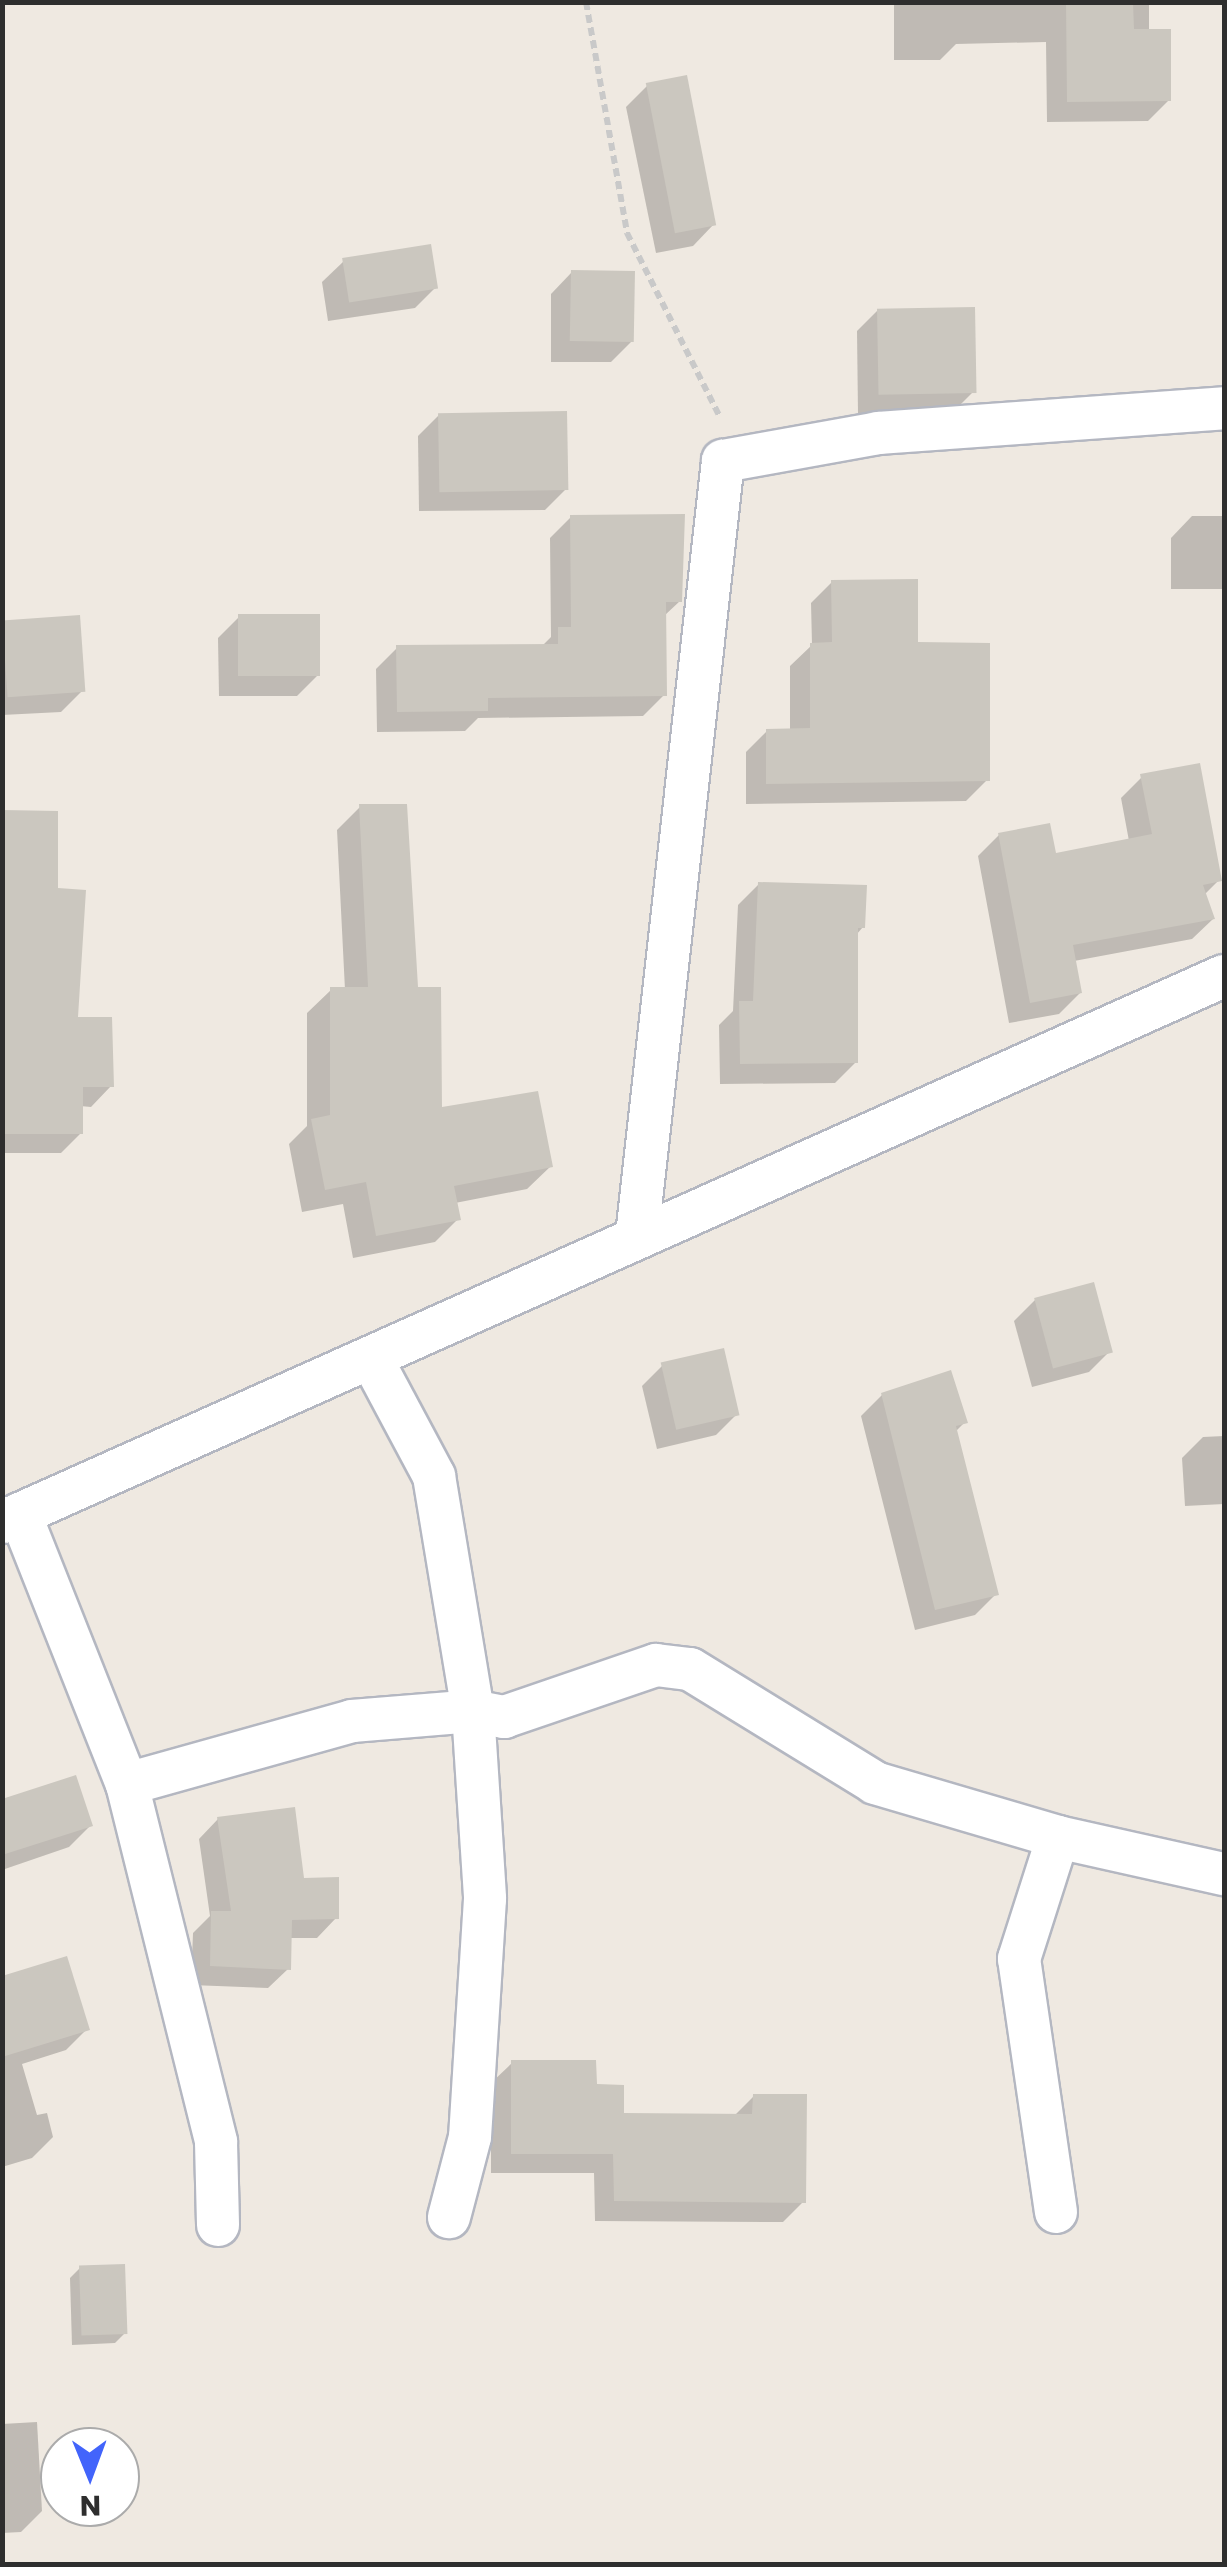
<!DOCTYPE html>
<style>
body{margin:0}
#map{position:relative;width:1227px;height:2567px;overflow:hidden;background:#efe9e1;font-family:Poppins,sans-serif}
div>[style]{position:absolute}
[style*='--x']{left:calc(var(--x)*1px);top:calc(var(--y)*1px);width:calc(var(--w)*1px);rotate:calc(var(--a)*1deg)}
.shadow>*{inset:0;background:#0003}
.building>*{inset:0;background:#cbc7bf;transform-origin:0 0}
.path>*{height:6px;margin-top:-3px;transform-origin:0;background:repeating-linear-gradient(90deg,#c9c9c9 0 8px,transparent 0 13px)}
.roads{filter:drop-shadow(2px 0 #b4b7c1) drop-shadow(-2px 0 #b4b7c1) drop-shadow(0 2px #b4b7c1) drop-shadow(0 -2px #b4b7c1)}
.street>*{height:42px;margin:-21px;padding:0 21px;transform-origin:21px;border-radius:21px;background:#fff}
span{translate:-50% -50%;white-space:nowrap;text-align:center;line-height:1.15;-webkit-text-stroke:9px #fff;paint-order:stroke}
.frame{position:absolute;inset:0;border:5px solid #2e2e2e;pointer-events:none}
.north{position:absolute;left:40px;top:2427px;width:100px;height:100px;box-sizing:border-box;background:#fff;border:2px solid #ababab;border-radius:50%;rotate:179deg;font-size:28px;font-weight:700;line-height:40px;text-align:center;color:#2e2e2e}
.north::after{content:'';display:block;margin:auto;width:35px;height:45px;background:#4264fb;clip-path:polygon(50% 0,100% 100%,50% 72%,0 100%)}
</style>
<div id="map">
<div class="shadow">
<i style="clip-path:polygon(894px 2px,1149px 2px,1149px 31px,1169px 100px,1148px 121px,1047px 122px,1046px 42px,956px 44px,940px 60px,894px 60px)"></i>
<i style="clip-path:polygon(647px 86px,714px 224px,693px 246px,656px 253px,626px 107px)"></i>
<i style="clip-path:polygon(344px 261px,436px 287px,415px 308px,328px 321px,322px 282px)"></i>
<i style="clip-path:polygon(572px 272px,632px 341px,611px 362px,551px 362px,551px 294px)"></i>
<i style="clip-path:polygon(878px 310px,973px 392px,952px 413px,858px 414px,857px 331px)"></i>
<i style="clip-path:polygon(439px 415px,566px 489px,545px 510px,419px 511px,418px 436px)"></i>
<i style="clip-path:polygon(1192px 516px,1224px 516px,1224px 589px,1171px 589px,1171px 538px)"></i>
<i style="clip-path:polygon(571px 517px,680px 601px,664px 616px,664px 695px,643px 716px,478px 718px,465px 731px,377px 732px,376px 669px,397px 648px,541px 647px,551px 637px,550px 538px)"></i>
<i style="clip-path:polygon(832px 582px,916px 644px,987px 780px,966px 801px,746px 804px,746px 752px,767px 731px,790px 731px,790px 666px,812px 645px,811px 603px)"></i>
<i style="clip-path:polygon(239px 617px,318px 675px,297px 696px,219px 696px,218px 638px)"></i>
<i style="clip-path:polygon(2px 622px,82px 691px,61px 712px,2px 715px)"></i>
<i style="clip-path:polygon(1142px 777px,1219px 880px,1204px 895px,1213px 919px,1192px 939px,1074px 961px,1080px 993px,1059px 1014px,1009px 1023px,978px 856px,999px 835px,1054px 856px,1129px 841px,1121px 798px)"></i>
<i style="clip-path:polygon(360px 807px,415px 990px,439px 1110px,551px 1166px,527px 1189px,455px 1203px,458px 1219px,435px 1242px,353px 1258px,343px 1204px,302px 1212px,289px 1144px,307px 1126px,307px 1013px,331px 990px,345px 990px,337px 830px)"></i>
<i style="clip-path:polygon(2px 813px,55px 891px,76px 1020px,111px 1086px,91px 1107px,80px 1106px,81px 1133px,61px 1153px,2px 1153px)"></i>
<i style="clip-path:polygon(759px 884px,863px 927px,856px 935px,856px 1062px,835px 1083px,720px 1084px,719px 1025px,733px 1011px,738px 905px)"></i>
<i style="clip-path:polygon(1035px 1300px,1110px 1351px,1089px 1372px,1032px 1387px,1014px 1321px)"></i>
<i style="clip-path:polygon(663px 1365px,737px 1414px,716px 1435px,657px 1449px,642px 1386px)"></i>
<i style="clip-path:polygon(882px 1395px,965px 1422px,955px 1432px,996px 1594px,975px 1615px,915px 1630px,861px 1416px)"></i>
<i style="clip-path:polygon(1224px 1436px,1224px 1504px,1185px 1506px,1182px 1458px,1203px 1437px)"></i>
<i style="clip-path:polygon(2px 1801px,90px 1826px,69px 1847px,2px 1870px)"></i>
<i style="clip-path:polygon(218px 1819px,302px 1880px,336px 1918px,317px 1938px,289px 1938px,288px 1969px,268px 1988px,191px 1985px,193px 1933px,210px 1916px,199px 1839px)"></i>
<i style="clip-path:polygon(2px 1979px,87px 2029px,66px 2050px,22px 2064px,37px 2115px,47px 2113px,53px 2137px,32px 2158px,2px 2167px)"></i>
<i style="clip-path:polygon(512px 2063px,594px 2087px,622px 2115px,734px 2116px,754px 2096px,803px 2202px,783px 2222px,595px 2221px,594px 2173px,491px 2173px,491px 2083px)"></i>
<i style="clip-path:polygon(80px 2268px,125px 2333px,115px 2343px,72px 2345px,70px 2278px)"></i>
<i style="clip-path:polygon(37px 2422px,42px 2511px,21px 2532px,2px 2533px,2px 2424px)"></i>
</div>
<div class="building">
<i style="clip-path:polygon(1066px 2px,1133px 2px,1134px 29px,1171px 29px,1171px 101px,1067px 102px)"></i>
<i style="left:687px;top:75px;width:153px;height:42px;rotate:79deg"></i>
<i style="left:431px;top:244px;width:45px;height:90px;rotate:81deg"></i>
<i style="left:571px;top:270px;width:64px;height:71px;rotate:1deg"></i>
<i style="left:975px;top:307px;width:86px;height:98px;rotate:89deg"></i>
<i style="left:567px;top:411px;width:79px;height:129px;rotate:89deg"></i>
<i style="clip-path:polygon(685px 514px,682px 602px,666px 602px,667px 696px,488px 698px,488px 711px,397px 712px,396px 645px,558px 644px,558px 627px,571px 627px,570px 515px)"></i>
<i style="clip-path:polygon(918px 579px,918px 642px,990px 643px,990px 781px,766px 784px,766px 729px,810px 728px,810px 643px,832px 642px,831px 580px)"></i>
<i style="left:238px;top:614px;width:82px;height:62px"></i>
<i style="left:80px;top:615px;width:77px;height:78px;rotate:86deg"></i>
<i style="clip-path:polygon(1200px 763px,1222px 881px,1203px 885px,1215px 919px,1073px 945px,1082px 993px,1030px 1003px,998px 833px,1050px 823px,1056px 853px,1152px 834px,1140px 774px)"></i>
<i style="clip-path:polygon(359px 804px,407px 804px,418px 987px,441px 987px,442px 1107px,538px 1091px,553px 1167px,454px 1186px,461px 1220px,376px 1236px,366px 1182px,325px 1190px,311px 1119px,330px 1115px,330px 987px,368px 987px)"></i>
<i style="clip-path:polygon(2px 810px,58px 811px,58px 888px,86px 890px,78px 1017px,112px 1017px,114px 1087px,83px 1087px,83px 1134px,2px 1134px)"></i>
<i style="clip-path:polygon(758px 882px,867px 885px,865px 928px,858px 928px,858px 1063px,740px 1064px,739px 1001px,753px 1001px)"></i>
<i style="left:1094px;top:1282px;width:73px;height:62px;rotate:75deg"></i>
<i style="left:724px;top:1348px;width:69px;height:65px;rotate:77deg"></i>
<i style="clip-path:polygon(951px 1370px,968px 1423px,956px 1426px,999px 1595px,935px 1610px,881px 1393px)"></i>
<i style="clip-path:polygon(76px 1775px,93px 1826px,2px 1855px,2px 1799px)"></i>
<i style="clip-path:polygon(295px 1807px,304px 1878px,339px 1877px,339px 1919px,292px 1920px,291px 1970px,210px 1966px,211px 1911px,231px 1911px,217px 1817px)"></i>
<i style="clip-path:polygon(67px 1956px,90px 2030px,2px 2057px,2px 1976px)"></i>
<i style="clip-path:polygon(511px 2060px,596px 2060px,597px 2084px,624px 2085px,624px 2113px,752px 2114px,753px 2094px,807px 2094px,806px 2203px,614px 2201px,613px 2154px,511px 2154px)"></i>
<i style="left:125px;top:2264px;width:70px;height:46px;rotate:88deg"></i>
</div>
<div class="path">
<i style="--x:586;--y:2;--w:235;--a:79.9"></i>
<i style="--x:627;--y:233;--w:204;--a:63.2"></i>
</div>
<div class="roads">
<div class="street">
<i style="--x:637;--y:1236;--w:780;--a:-83.67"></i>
<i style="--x:723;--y:461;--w:158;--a:-10.2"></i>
<i style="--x:878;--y:433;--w:347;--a:-4.1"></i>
<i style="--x:371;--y:1358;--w:134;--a:61.9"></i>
<i style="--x:434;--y:1476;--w:238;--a:80.6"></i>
<i style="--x:473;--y:1711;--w:188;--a:86.3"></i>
<i style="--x:485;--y:1899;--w:238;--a:93.6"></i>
<i style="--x:470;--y:2137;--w:83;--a:104.7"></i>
<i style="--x:20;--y:1514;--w:290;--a:68.4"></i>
<i style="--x:127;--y:1784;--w:369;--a:76"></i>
<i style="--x:216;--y:2142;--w:83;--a:88.6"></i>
<i style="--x:2;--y:1522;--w:1338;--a:-24.08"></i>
<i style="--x:127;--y:1784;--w:234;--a:-15.6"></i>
<i style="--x:352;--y:1721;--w:121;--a:-4.7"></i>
<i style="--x:473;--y:1711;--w:32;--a:11"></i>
<i style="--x:504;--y:1717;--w:161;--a:-18.9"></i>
<i style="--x:656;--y:1665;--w:34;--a:7"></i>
<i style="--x:690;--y:1669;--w:217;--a:31.6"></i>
<i style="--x:875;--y:1783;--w:191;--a:16.4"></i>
<i style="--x:1058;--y:1837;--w:170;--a:12.6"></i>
<i style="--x:1056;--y:2212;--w:256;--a:-98.3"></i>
<i style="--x:1019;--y:1959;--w:128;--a:-72.3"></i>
</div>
</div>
<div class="frame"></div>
<div class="north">N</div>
</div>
